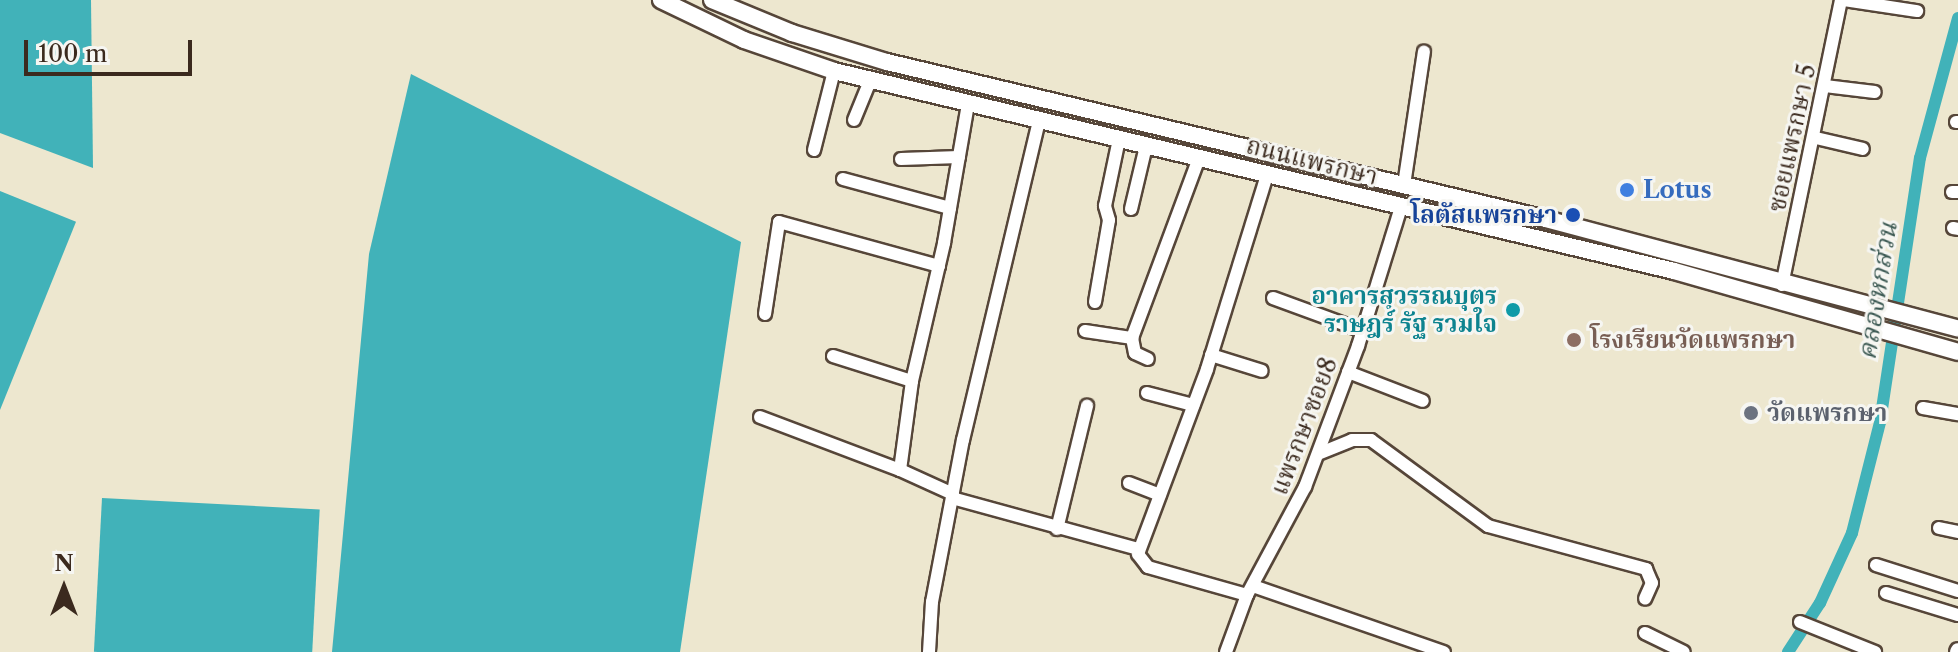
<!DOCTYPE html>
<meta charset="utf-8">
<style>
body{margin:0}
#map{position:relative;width:1958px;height:652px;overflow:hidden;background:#ede7cf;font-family:"Libre Caslon Text","Noto Serif Thai",serif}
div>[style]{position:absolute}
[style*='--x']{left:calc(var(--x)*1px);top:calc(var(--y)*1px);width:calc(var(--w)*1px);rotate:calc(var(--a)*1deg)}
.water>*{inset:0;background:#41b2b9;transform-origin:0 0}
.canal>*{height:12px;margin:-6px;padding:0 6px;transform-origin:6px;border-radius:6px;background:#41b2b9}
.roads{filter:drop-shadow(2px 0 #564639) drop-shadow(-2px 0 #564639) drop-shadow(0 2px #564639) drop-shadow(0 -2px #564639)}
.minor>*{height:12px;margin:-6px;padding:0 6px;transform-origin:6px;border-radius:6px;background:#fff}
.tertiary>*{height:14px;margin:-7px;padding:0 7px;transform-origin:7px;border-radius:7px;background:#fff}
.secondary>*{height:16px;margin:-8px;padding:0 8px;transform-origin:8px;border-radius:8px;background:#fff}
.dots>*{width:22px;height:22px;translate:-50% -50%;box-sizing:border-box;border:4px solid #f6f6f2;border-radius:50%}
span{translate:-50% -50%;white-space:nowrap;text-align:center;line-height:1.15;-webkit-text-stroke:6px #f6f6f2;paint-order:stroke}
.street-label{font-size:24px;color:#3b2a1e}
.shop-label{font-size:24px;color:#366cbe;font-weight:700}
.left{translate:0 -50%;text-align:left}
.transit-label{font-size:24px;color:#164399;font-weight:700}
.right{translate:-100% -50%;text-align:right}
.culture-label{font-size:24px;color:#0d838f;font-weight:700}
.education-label{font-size:24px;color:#785e54;font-weight:700}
.worship-label{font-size:24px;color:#5b616d;font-weight:700}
.water-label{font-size:26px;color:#3d5a54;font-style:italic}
.north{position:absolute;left:24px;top:548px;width:80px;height:80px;-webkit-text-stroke:6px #f6f6f2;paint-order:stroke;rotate:0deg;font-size:22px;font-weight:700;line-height:32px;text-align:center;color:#3b2a1e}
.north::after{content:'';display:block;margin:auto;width:28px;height:36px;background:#3b2a1e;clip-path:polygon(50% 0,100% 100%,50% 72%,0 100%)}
.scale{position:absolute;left:24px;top:40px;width:168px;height:36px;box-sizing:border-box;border:4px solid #3b2a1e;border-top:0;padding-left:10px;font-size:24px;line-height:28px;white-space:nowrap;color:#3b2a1e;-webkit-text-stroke:6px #f6f6f2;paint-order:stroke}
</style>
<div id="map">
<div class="water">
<i style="clip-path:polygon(0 0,91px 0,93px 168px,0 133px)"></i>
<i style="clip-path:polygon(411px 74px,741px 242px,680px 652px,332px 652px,369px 254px)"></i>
<i style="left:0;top:191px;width:82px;height:461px;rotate:22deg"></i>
<i style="left:102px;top:498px;width:218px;height:154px;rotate:3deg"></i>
</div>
<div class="canal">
<i style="--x:1788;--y:652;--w:59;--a:-56.9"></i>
<i style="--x:1820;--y:603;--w:77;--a:-65.4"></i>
<i style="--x:1852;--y:533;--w:114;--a:-75.8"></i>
<i style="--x:1880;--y:422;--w:267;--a:-81.4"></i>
<i style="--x:1920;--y:158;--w:145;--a:-74.8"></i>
</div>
<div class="roads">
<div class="minor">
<i style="--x:1844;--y:0;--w:74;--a:8.6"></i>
<i style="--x:1825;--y:86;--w:50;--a:6.8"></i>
<i style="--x:854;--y:120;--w:42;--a:-67.7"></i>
<i style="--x:1956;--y:122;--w:2;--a:0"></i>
<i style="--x:1816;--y:138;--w:48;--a:13.2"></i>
<i style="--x:814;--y:150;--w:81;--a:-75.8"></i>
<i style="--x:901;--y:159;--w:58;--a:-2"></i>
<i style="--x:843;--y:179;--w:111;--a:15.2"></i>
<i style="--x:1404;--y:185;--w:135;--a:-81.5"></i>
<i style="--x:1952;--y:192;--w:6;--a:0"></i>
<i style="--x:1131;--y:209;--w:65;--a:-76.6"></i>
<i style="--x:1953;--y:228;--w:5;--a:11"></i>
<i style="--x:1782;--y:285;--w:291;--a:-78.3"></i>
<i style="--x:1273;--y:298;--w:96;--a:20.1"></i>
<i style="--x:1095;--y:302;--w:83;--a:-80.3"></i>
<i style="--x:1109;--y:220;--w:15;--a:-106"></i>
<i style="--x:1105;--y:206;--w:68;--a:-78.2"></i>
<i style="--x:765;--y:314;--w:93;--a:-81.3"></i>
<i style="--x:779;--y:222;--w:166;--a:15.4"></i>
<i style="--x:1085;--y:331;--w:48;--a:8.5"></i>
<i style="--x:1132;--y:338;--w:192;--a:-69.6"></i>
<i style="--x:1132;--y:338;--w:15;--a:79"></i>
<i style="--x:1135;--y:353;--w:14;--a:25"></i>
<i style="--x:1211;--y:355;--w:53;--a:17.4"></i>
<i style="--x:833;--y:356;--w:83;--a:17.6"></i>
<i style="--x:1348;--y:372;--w:80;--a:21.1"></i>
<i style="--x:1147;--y:393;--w:48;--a:14.6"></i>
<i style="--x:1923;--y:408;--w:36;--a:10"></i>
<i style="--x:760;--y:417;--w:150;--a:20.7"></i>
<i style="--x:1318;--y:454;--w:37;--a:-22"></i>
<i style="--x:1352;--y:440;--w:19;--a:0"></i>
<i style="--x:1371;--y:440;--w:145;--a:36.3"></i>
<i style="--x:1488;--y:526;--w:164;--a:15.2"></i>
<i style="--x:1646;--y:569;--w:15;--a:67"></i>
<i style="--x:1652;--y:583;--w:17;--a:114"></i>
<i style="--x:1129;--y:483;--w:33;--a:21"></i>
<i style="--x:953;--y:494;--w:58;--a:-155.6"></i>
<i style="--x:900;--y:470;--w:90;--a:-82.3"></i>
<i style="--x:912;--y:381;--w:142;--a:-76.9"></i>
<i style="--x:944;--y:243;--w:141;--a:-80.2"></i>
<i style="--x:952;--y:498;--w:194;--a:15.3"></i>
<i style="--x:1939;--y:528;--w:19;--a:12"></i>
<i style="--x:1057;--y:529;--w:127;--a:-76.3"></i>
<i style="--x:1876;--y:565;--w:86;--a:17.6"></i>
<i style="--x:1253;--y:586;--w:202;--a:19.1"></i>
<i style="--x:1886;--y:593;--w:75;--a:17"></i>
<i style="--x:1247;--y:595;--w:103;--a:-164.2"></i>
<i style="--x:1148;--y:567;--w:16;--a:-128"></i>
<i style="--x:1138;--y:554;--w:197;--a:-69.5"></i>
<i style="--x:1207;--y:369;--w:203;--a:-72.8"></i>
<i style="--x:1800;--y:622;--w:81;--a:21.8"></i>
<i style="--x:1645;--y:633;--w:43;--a:26"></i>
<i style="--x:929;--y:652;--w:50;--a:-86.6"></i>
<i style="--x:932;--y:602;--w:165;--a:-79.2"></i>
<i style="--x:963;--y:440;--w:329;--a:-76.6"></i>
<i style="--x:1226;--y:652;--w:61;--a:-69.8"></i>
<i style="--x:1247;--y:595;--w:123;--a:-61.8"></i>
<i style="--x:1305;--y:487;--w:151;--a:-69.4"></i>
<i style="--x:1358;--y:346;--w:145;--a:-72.8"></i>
</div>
<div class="tertiary">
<i style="--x:1957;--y:652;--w:2;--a:-63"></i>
</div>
<div class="secondary">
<i style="--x:661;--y:0;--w:92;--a:25.7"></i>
<i style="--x:744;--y:40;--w:95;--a:19"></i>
<i style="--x:834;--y:71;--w:863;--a:13.39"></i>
<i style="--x:1674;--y:271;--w:295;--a:15.9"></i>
<i style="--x:712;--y:0;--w:87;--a:22.4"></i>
<i style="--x:792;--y:33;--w:99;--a:17"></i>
<i style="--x:887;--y:62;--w:677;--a:13.4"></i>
<i style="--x:1546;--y:219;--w:426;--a:14.9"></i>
</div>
</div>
<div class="dots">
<i style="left:1627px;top:190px;background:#3f7fe0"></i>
<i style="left:1573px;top:215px;background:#1a4fb4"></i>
<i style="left:1513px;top:310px;background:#0f9aa8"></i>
<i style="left:1574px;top:340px;background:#8d6e63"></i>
<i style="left:1751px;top:413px;background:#6b7280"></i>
</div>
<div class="street-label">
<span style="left:1792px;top:138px;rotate:-78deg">ซอยแพรกษา 5</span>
<span style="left:1312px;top:161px;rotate:14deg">ถนนแพรกษา</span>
<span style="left:1304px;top:426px;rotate:-69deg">แพรกษาซอย8</span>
</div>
<div class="shop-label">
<span class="left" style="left:1643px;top:190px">Lotus</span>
</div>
<div class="transit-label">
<span class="right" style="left:1557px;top:215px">โลตัสแพรกษา</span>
</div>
<div class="culture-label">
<span class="right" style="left:1497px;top:310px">อาคารสุวรรณบุตร<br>ราษฎร์ รัฐ รวมใจ</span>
</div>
<div class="education-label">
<span class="left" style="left:1590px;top:340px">โรงเรียนวัดแพรกษา</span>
</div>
<div class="worship-label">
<span class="left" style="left:1767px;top:413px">วัดแพรกษา</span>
</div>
<div class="water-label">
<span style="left:1878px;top:291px;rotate:-81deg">คลองหกส่วน</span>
</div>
<div class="north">N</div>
<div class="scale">100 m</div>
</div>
